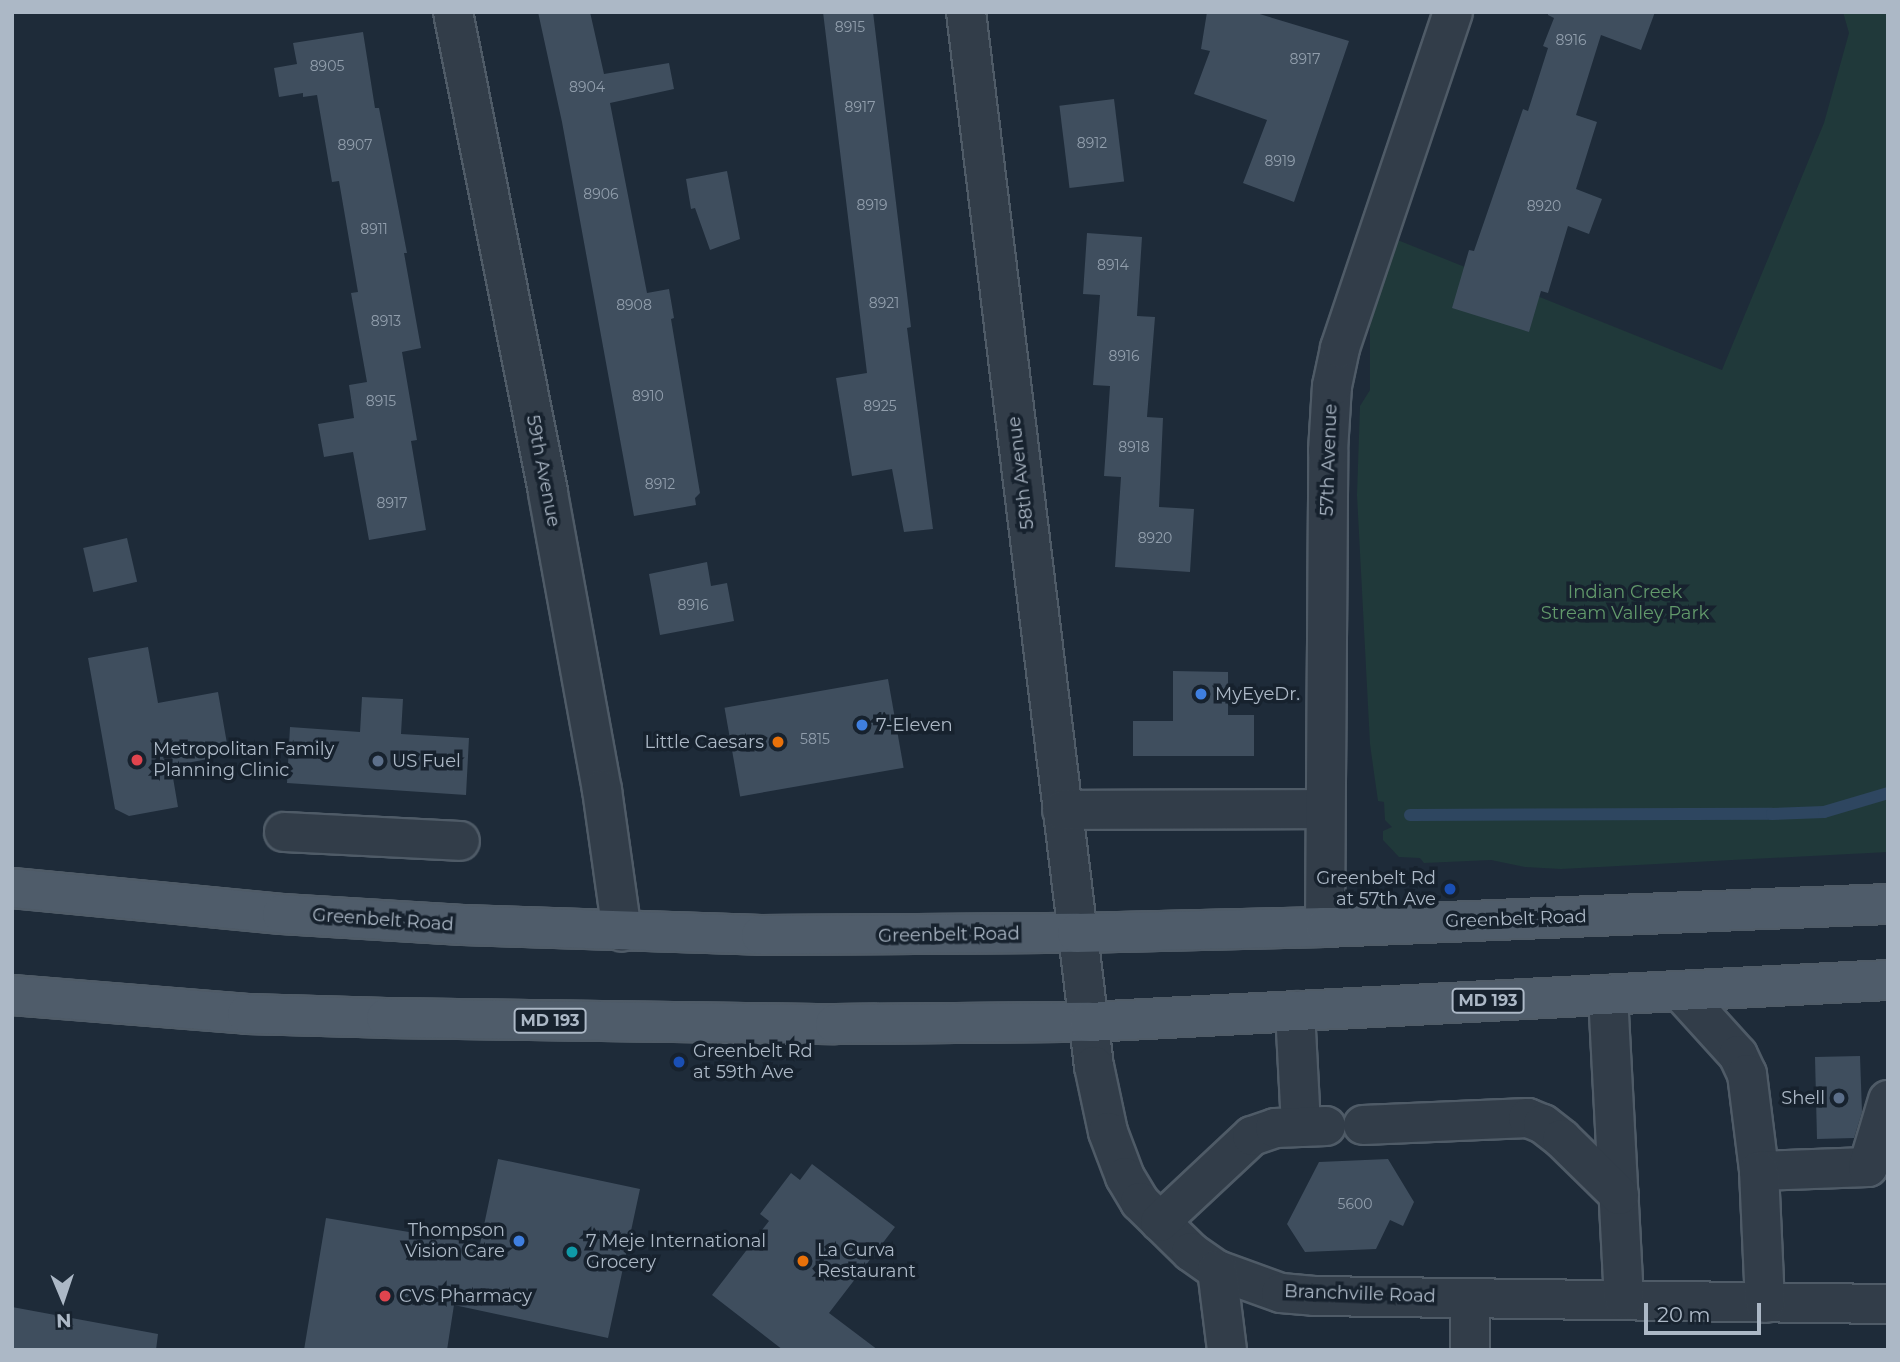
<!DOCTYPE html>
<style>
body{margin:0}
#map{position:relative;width:1900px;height:1362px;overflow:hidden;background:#1e2b39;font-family:Montserrat,sans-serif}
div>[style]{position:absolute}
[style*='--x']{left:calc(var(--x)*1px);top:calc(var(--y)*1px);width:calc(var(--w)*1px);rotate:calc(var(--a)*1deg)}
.green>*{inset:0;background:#20393a}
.stream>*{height:12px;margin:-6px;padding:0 6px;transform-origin:6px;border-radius:6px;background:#2e4660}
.building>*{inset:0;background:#3f4e5e;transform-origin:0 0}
.roads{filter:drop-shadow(2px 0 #4f5b67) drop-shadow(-2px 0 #4f5b67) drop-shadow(0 2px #4f5b67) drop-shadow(0 -2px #4f5b67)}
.minor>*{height:38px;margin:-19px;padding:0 19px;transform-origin:19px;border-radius:19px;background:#323d49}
.major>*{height:38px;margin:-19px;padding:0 19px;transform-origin:19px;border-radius:19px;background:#4f5c6a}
.dots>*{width:19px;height:19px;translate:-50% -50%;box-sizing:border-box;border:4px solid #17222e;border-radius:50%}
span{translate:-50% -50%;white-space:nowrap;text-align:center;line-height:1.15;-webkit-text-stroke:7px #17222e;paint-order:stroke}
.number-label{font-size:14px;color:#919eac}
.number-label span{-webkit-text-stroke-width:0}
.shield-label span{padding:2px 5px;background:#17222e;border:2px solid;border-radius:5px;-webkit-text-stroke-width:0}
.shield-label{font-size:16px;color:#acb8c6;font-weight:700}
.street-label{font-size:18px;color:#acb8c6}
.park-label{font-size:18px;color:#62996b}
.poi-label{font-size:18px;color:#acb8c6}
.left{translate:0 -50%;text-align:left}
.right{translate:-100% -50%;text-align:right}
.frame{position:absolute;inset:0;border:14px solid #acb8c6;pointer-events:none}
.north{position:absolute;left:28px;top:1264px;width:70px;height:70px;-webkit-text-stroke:5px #17222e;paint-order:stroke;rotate:178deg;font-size:19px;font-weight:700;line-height:28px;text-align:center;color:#acb8c6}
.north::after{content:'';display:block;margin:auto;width:24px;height:32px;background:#acb8c6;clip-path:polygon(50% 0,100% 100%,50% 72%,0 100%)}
.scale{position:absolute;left:1644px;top:1303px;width:117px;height:32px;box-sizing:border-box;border:4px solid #acb8c6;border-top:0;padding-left:9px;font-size:21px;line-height:24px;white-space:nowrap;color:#acb8c6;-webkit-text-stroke:5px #17222e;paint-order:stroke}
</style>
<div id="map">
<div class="green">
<i style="clip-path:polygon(1843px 12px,1888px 12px,1888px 852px,1561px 869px,1525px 867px,1491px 860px,1424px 863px,1420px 858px,1399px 857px,1383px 840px,1383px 831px,1392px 827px,1385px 820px,1384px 802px,1378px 801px,1370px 744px,1357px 495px,1360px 406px,1370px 390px,1370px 305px,1395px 239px,1722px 370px,1824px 123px,1849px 33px)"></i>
</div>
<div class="stream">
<i style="--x:1410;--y:815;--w:362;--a:-0.2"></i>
<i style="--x:1772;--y:814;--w:52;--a:-2.2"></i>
<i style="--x:1824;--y:812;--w:67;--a:-16.5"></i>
</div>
<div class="building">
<i style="clip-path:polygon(538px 12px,590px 12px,604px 74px,669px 63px,674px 89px,610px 103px,647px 293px,669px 289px,674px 318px,671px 319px,700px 493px,695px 498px,696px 505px,634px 516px,562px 122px)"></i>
<i style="clip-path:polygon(823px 12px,873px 12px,911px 327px,907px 328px,933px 529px,904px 532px,892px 469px,852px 476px,836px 378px,867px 373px)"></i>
<i style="clip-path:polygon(1207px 12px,1253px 12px,1349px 41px,1294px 202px,1243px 183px,1267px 120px,1194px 94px,1210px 51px,1201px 49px)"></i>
<i style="clip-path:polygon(1548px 12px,1655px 12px,1641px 50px,1601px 35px,1576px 115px,1597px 122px,1576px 189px,1602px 199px,1589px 234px,1568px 226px,1548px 293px,1541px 291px,1529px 332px,1452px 308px,1469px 250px,1474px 251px,1523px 109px,1528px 111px,1548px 48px,1543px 46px,1554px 18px,1548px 15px)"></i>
<i style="clip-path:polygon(363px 32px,375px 108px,379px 108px,407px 253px,404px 253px,421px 348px,402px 352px,417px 440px,411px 441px,426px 530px,369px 540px,353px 452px,324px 457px,318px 424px,354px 418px,349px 385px,367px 382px,351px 293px,358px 292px,339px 181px,332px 182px,317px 95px,303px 97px,303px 93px,279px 97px,274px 68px,297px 64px,293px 43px)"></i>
<i style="left:1114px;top:99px;width:83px;height:55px;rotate:83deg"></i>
<i style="clip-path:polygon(727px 171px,740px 239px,710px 250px,695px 208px,691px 209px,686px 179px)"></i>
<i style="clip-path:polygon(1087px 233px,1142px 237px,1137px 316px,1155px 317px,1147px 417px,1163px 418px,1159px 507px,1194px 509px,1190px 572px,1115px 567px,1121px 477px,1104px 476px,1110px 386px,1093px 385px,1100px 295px,1083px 294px)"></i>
<i style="left:127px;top:538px;width:45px;height:45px;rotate:77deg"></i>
<i style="clip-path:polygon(707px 562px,711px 586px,727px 583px,734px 621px,660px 635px,649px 574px)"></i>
<i style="clip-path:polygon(148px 647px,158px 703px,218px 692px,229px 755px,171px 766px,178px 807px,129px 816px,115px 809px,88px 658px)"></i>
<i style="clip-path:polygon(1173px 671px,1228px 672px,1228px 715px,1254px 715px,1254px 756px,1133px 756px,1133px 721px,1173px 721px)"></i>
<i style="left:888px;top:679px;width:90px;height:166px;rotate:80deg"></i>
<i style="clip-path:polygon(362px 697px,403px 699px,401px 734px,469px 738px,466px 795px,287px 783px,290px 727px,360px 732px)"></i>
<i style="clip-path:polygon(1860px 1056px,1862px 1112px,1854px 1138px,1817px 1139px,1815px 1057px)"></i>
<i style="clip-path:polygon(498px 1159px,640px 1189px,608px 1338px,454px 1305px,447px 1350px,304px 1350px,326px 1218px,480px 1244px)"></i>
<i style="clip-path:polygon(1388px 1159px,1414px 1202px,1403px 1226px,1390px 1220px,1376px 1249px,1305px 1252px,1287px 1224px,1319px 1162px)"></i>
<i style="clip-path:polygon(812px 1164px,895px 1227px,829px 1313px,878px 1350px,783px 1350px,712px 1295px,769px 1221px,760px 1214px,791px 1173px,800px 1180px)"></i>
<i style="clip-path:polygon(12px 1307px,158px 1334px,156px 1350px,12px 1350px)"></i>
</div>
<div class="roads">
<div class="minor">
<i style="--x:453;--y:12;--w:490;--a:78.8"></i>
<i style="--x:548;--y:493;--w:302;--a:79.7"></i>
<i style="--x:602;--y:790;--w:143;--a:82"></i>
<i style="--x:966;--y:12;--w:1062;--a:83.08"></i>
<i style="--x:1094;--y:1066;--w:67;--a:78"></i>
<i style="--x:1108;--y:1132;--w:48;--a:69.3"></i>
<i style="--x:1125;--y:1177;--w:29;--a:59"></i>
<i style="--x:1140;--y:1202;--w:71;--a:44.4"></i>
<i style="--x:1191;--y:1252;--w:32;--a:35"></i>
<i style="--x:1217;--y:1270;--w:68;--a:19.8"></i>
<i style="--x:1281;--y:1293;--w:33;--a:5"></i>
<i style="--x:1314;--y:1296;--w:574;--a:0.8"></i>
<i style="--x:1062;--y:810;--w:263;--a:-0.2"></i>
<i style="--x:284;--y:832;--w:176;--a:2.9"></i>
<i style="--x:1325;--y:927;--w:476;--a:-89.6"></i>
<i style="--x:1328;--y:451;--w:65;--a:-86.5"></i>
<i style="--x:1332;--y:386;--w:39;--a:-78"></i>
<i style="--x:1340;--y:348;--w:354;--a:-71.4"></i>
<i style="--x:1680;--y:991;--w:86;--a:47.8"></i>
<i style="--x:1738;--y:1055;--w:21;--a:65"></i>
<i style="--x:1747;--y:1074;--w:98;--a:82.9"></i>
<i style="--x:1759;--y:1171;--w:109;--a:-2.1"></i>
<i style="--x:1868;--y:1167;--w:70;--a:-73.4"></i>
<i style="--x:1608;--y:995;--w:305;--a:87"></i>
<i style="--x:1295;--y:1011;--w:116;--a:87"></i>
<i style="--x:1363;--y:1125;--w:165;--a:-2.4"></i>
<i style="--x:1528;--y:1118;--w:16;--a:22"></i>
<i style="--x:1543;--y:1124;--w:24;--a:38"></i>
<i style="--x:1562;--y:1139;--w:80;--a:44.5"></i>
<i style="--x:1759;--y:1171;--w:132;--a:87.4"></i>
<i style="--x:1160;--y:1222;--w:126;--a:-43.1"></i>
<i style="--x:1252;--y:1136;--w:24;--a:-19"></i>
<i style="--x:1275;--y:1128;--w:51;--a:-2.2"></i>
<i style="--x:1217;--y:1270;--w:81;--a:82.9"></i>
<i style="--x:1470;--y:1350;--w:52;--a:-90"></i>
</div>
<div class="major">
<i style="--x:12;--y:888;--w:271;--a:5.5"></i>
<i style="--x:282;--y:914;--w:181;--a:3.5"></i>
<i style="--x:463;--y:925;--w:298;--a:1.9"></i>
<i style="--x:761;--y:935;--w:316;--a:-0.4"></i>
<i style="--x:1077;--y:933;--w:248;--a:-1.4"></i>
<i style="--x:1325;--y:927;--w:563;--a:-2.34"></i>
<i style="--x:12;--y:995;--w:236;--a:4.6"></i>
<i style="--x:247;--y:1014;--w:139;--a:1.6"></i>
<i style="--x:386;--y:1018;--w:449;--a:0.8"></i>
<i style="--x:835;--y:1024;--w:254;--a:-0.5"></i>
<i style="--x:1089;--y:1022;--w:800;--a:-3.01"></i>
</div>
</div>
<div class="dots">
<i style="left:1201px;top:694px;background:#3f7fe0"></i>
<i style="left:862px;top:725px;background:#3f7fe0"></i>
<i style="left:778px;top:742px;background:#e8710a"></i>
<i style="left:137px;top:760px;background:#e0444e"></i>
<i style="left:378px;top:761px;background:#5c6f8a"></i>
<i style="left:1450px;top:889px;background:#1a4fb4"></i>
<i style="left:679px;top:1062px;background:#1a4fb4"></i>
<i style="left:1839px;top:1098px;background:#5c6f8a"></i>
<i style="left:519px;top:1241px;background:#3f7fe0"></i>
<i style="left:572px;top:1252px;background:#0f9aa8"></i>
<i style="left:803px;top:1261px;background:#e8710a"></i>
<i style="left:385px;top:1296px;background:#e0444e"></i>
</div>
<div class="number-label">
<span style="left:850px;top:27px">8915</span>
<span style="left:1571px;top:40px">8916</span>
<span style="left:1305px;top:59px">8917</span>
<span style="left:327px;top:66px">8905</span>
<span style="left:587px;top:87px">8904</span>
<span style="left:860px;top:107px">8917</span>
<span style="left:1092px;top:143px">8912</span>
<span style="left:355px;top:145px">8907</span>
<span style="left:1280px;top:161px">8919</span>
<span style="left:601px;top:194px">8906</span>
<span style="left:872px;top:205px">8919</span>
<span style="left:1544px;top:206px">8920</span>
<span style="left:374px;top:229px">8911</span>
<span style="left:1113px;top:265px">8914</span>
<span style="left:884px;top:303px">8921</span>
<span style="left:634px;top:305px">8908</span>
<span style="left:386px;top:321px">8913</span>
<span style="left:1124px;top:356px">8916</span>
<span style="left:648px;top:396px">8910</span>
<span style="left:381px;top:401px">8915</span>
<span style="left:880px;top:406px">8925</span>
<span style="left:1134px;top:447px">8918</span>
<span style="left:660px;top:484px">8912</span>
<span style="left:392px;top:503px">8917</span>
<span style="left:1155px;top:538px">8920</span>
<span style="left:693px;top:605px">8916</span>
<span style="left:815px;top:739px">5815</span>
<span style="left:1355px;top:1204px">5600</span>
</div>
<div class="shield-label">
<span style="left:1488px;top:1001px">MD 193</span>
<span style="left:550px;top:1021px">MD 193</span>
</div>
<div class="street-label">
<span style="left:1329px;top:460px;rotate:-88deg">57th Avenue</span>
<span style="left:543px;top:471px;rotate:79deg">59th Avenue</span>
<span style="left:1021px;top:473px;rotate:-97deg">58th Avenue</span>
<span style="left:1516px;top:919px;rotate:-2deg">Greenbelt Road</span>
<span style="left:383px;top:920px;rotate:4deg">Greenbelt Road</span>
<span style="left:949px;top:935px;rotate:-1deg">Greenbelt Road</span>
<span style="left:1360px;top:1294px;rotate:2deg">Branchville Road</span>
</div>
<div class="park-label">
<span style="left:1625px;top:603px">Indian Creek<br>Stream Valley Park</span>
</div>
<div class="poi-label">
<span class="left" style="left:1215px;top:694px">MyEyeDr.</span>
<span class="left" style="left:876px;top:725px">7-Eleven</span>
<span class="right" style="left:764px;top:742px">Little Caesars</span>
<span class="left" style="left:153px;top:760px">Metropolitan Family<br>Planning Clinic</span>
<span class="left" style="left:392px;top:761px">US Fuel</span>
<span class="right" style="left:1436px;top:889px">Greenbelt Rd<br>at 57th Ave</span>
<span class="left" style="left:693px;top:1062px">Greenbelt Rd<br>at 59th Ave</span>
<span class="right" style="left:1825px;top:1098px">Shell</span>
<span class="right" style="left:505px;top:1241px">Thompson<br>Vision Care</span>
<span class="left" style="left:586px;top:1252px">7 Meje International<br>Grocery</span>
<span class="left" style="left:817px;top:1261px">La Curva<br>Restaurant</span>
<span class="left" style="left:399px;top:1296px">CVS Pharmacy</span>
</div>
<div class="frame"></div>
<div class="north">N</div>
<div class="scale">20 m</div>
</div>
